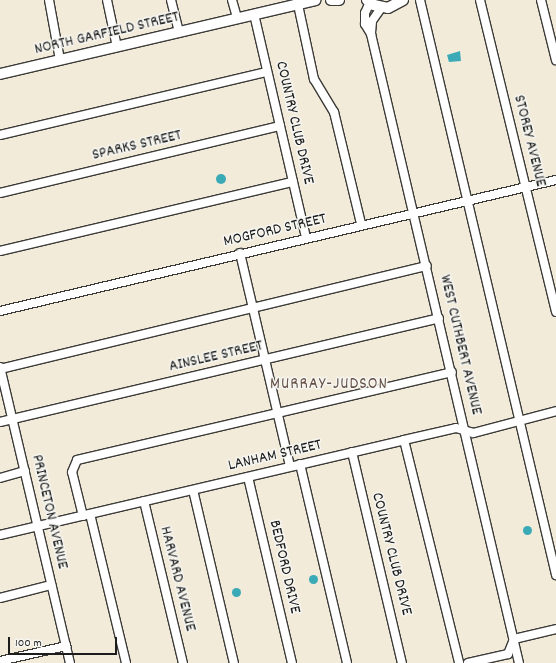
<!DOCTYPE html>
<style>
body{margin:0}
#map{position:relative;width:556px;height:663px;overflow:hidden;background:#f3ebda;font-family:Dekko,sans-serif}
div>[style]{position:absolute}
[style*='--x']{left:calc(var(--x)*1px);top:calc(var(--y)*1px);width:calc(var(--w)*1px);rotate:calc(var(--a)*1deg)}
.water>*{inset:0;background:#3aabb6}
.round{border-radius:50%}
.roads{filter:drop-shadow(1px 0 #3c3b38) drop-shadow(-1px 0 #3c3b38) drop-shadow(0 1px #3c3b38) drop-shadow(0 -1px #3c3b38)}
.minor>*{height:8px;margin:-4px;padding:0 4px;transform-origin:4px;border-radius:4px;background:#fff}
.major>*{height:10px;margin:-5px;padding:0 5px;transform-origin:5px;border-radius:5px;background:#fff}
span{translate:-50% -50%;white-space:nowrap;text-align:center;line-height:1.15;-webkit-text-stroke:3px #f6f6f2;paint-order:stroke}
.street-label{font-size:16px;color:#1c1c1c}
.neighbourhood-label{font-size:17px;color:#665148;letter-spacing:1px}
.scale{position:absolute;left:8px;top:637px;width:109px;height:18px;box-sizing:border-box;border:2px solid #1c1c1c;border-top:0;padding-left:5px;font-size:12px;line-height:14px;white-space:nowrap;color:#1c1c1c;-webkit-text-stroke:3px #f6f6f2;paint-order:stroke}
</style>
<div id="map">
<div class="water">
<i style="clip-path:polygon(460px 51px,461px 61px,449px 62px,447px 55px)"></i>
<i class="round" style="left:216px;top:174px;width:10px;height:10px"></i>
<i class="round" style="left:522.5px;top:525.5px;width:9px;height:9px"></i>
<i class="round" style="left:308.5px;top:574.5px;width:9px;height:9px"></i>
<i class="round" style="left:231.5px;top:587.5px;width:9px;height:9px"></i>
</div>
<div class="roads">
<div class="minor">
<i style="--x:49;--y:0;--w:61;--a:79.6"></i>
<i style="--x:107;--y:0;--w:48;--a:78"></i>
<i style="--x:171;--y:0;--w:33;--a:76"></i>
<i style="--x:232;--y:0;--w:19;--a:74"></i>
<i style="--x:297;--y:0;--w:81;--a:77.9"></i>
<i style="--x:314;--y:79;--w:39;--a:59"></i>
<i style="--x:334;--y:112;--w:115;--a:76.4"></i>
<i style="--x:420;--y:0;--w:591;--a:76.69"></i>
<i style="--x:480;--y:0;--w:321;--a:76.3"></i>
<i style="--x:541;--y:0;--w:62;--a:76"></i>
<i style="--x:370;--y:2;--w:12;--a:114"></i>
<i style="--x:365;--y:13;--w:11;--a:90"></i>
<i style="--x:365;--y:24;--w:12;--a:59"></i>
<i style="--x:371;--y:34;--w:646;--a:76.76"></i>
<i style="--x:254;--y:14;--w:229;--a:76.9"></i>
<i style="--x:371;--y:33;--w:12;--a:-85"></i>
<i style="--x:372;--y:21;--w:16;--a:-55"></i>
<i style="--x:0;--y:135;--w:274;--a:-13.3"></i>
<i style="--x:0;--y:193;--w:288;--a:-13.5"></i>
<i style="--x:0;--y:251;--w:301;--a:-13.3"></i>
<i style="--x:240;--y:253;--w:219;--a:76.8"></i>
<i style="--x:0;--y:311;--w:571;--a:-13.26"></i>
<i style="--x:0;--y:367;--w:304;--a:76.7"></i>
<i style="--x:0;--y:369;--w:439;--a:-13.6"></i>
<i style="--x:0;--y:422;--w:451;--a:-13.3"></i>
<i style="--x:404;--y:440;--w:230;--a:76.1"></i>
<i style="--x:352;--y:452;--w:217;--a:76.7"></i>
<i style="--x:300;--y:464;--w:204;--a:76.7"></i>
<i style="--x:248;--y:477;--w:191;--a:76.7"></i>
<i style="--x:0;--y:478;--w:26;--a:-16"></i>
<i style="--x:193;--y:490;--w:178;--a:76.7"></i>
<i style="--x:144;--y:501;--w:167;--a:76.5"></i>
<i style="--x:90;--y:514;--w:153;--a:76.4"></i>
<i style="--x:83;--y:516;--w:45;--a:-104"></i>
<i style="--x:72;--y:472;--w:13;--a:-67"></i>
<i style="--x:77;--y:460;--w:385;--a:-13.2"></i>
<i style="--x:0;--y:535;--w:415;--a:-13.2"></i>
<i style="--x:404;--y:440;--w:53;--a:-13"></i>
<i style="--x:456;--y:428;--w:18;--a:16"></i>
<i style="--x:473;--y:433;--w:86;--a:-14.8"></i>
<i style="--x:0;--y:598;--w:53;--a:-14.3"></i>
<i style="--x:0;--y:661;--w:68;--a:-12.8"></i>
<i style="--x:468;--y:663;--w:41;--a:-12.7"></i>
<i style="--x:508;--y:654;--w:16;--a:-68"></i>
<i style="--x:514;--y:639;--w:43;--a:-13.4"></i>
</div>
<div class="major">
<i style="--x:331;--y:0;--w:8;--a:0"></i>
<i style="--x:367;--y:0;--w:9;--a:36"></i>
<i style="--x:374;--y:5;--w:14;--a:12"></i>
<i style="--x:388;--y:8;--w:17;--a:-28"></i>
<i style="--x:0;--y:74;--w:324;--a:-13.2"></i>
</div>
</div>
<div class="street-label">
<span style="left:107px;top:34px;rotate:-13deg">NORTH GARFIELD STREET</span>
<span style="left:294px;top:123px;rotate:77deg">COUNTRY CLUB DRIVE</span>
<span style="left:529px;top:141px;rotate:76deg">STOREY AVENUE</span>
<span style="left:137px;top:146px;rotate:-13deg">SPARKS STREET</span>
<span style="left:275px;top:231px;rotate:-13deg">MOGFORD STREET</span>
<span style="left:460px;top:345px;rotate:77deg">WEST CUTHBERT AVENUE</span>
<span style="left:216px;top:357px;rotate:-13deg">AINSLEE STREET</span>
<span style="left:275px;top:456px;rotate:-13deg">LANHAM STREET</span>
<span style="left:49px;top:512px;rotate:77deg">PRINCETON AVENUE</span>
<span style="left:391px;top:554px;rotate:76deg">COUNTRY CLUB DRIVE</span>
<span style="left:284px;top:567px;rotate:77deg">BEDFORD DRIVE</span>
<span style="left:177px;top:579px;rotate:76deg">HARVARD AVENUE</span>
</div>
<div class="neighbourhood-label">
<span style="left:329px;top:386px">MURRAY-JUDSON</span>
</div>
<div class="scale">100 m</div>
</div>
